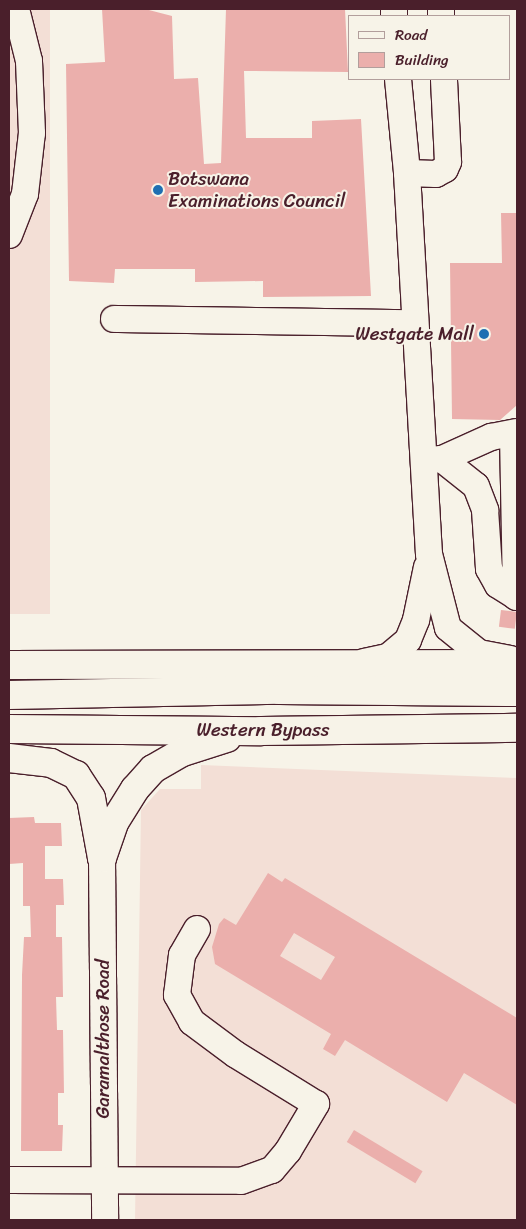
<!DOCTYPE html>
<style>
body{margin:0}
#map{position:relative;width:526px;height:1229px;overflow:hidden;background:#f7f3e8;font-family:Sriracha,sans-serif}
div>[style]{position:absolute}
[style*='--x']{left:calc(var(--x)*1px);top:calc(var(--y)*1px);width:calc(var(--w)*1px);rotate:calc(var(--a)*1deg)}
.built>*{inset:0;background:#f3dfd6;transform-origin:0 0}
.building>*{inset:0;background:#ebafac;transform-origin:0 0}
.roads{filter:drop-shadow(1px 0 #4a1f2b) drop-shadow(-1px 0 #4a1f2b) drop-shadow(0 1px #4a1f2b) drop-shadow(0 -1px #4a1f2b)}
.minor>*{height:26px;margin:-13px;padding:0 13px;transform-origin:13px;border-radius:13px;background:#f7f3e8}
.major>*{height:28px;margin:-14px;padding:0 14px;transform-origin:14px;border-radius:14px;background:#f7f3e8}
.highway>*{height:28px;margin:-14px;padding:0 14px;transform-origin:14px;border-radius:14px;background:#f7f3e8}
.dots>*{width:14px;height:14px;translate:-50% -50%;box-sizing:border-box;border:2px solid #f7f3e8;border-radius:50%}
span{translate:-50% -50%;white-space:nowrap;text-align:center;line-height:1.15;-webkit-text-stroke:4px #f7f3e8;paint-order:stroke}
.poi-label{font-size:19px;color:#4a1f2b}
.left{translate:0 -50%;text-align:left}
.right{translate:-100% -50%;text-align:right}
.street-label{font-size:19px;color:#4a1f2b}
.frame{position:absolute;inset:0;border:10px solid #4a1f2b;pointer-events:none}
.legend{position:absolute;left:348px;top:15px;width:162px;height:65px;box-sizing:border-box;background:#f7f3e8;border:1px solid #b29e9c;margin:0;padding:6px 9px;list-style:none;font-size:15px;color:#4a1f2b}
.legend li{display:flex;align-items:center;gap:10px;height:25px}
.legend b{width:25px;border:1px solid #b29e9c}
</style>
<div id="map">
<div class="built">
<i style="left:9px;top:9px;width:41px;height:605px"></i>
<i style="clip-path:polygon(201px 765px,517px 778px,517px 1220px,135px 1220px,141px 810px,160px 789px,201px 789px)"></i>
</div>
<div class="building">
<i style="clip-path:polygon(102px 9px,145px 9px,172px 16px,174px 79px,198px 78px,204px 164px,221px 163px,226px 9px,345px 9px,348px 72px,244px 71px,246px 138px,312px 138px,312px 121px,361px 119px,371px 296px,263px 297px,263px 281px,195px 282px,195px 269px,115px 269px,114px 283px,69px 281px,66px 64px,105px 62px)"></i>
<i style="clip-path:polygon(501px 213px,517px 213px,517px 405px,500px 420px,452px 419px,450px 263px,502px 263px)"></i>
<i style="left:501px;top:610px;width:16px;height:17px;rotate:7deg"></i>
<i style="clip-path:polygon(34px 817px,35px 823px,61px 823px,62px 846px,45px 846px,45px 879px,63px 879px,64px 905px,56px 905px,56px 937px,62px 937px,63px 997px,56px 997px,57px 1030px,63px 1030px,64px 1093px,58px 1093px,58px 1125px,63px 1125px,62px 1151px,21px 1151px,22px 975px,24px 937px,31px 937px,30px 906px,23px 906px,23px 863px,9px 864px,9px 818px)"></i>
<i style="clip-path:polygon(evenodd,268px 873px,282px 882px,285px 878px,517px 1018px,517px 1105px,464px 1073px,447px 1102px,345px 1040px,335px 1056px,323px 1049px,331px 1034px,215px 964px,212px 947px,219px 924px,224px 918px,236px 925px,268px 873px,294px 933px,335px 957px,321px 980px,280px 956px,294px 933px)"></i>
<i style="left:354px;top:1130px;width:80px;height:14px;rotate:31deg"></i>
</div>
<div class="roads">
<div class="minor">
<i style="--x:394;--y:9;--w:7;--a:90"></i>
<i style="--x:441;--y:9;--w:7;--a:90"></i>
<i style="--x:398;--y:79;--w:94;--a:84.5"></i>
<i style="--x:407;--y:173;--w:382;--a:86.7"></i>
<i style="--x:429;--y:554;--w:76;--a:75.6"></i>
<i style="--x:448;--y:628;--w:40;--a:39"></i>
<i style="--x:479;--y:653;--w:32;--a:11"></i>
<i style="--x:407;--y:173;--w:29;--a:2"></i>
<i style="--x:436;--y:174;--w:10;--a:-29"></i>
<i style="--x:445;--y:169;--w:8;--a:-67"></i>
<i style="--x:448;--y:162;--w:83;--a:-92.8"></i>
<i style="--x:9;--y:235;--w:44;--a:-68.7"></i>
<i style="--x:25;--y:194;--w:61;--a:-83.5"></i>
<i style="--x:32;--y:133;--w:72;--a:-92.4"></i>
<i style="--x:29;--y:61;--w:54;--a:-104"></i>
<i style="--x:114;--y:319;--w:301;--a:0.8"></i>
<i style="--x:513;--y:434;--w:163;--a:88.9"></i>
<i style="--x:442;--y:459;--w:43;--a:38.5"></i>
<i style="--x:476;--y:486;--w:26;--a:69"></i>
<i style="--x:485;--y:510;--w:59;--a:86.1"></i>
<i style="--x:489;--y:569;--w:18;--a:61"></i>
<i style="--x:498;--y:585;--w:22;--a:32"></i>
<i style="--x:428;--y:460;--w:14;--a:-4"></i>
<i style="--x:442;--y:459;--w:54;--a:-24.2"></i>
<i style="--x:491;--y:437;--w:26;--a:-11"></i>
<i style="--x:364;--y:662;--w:25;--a:-12"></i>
<i style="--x:388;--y:657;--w:26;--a:-40"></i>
<i style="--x:408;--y:640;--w:22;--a:-68"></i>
<i style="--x:416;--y:620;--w:54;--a:-78.3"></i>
<i style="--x:102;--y:858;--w:362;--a:89.5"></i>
<i style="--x:9;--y:1180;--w:232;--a:0.2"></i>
<i style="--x:241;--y:1181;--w:33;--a:-20"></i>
<i style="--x:272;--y:1170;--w:25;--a:-50"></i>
<i style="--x:288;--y:1151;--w:55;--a:-59.2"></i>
<i style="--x:316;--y:1104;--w:95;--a:-148.3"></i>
<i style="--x:235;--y:1054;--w:54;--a:-143.3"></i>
<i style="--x:192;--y:1022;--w:31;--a:-119"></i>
<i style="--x:177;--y:995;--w:40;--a:-82.9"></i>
<i style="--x:182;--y:955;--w:30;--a:-60"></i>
</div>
<div class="major">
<i style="--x:9;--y:665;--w:508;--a:-0.11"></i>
<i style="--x:9;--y:758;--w:42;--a:6.8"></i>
<i style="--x:51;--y:763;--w:28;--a:26"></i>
<i style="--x:76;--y:775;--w:27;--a:57"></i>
<i style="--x:91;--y:798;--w:61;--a:79.6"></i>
</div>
<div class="highway">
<i style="--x:9;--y:695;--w:270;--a:-1.1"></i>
<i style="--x:279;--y:690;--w:238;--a:0.5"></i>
<i style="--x:9;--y:729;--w:252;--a:0.5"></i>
<i style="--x:261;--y:731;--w:256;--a:-0.7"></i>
<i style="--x:102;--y:858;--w:39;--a:-71"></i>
<i style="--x:115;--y:821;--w:38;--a:-58"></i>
<i style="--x:135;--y:789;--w:27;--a:-48"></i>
<i style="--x:153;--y:769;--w:34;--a:-30"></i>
<i style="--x:183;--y:752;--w:46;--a:-17.7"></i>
</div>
</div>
<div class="dots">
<i style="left:158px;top:190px;background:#1f6fb2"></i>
<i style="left:484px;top:334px;background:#1f6fb2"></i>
</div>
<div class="poi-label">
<span class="left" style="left:168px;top:190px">Botswana<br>Examinations Council</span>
<span class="right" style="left:474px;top:334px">Westgate Mall</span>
</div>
<div class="street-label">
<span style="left:263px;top:730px">Western Bypass</span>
<span style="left:103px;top:1039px;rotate:-90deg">Garamalthose Road</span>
</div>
<div class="frame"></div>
<ul class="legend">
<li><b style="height:6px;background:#f7f3e8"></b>Road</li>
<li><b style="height:14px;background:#ebafac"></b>Building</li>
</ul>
</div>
